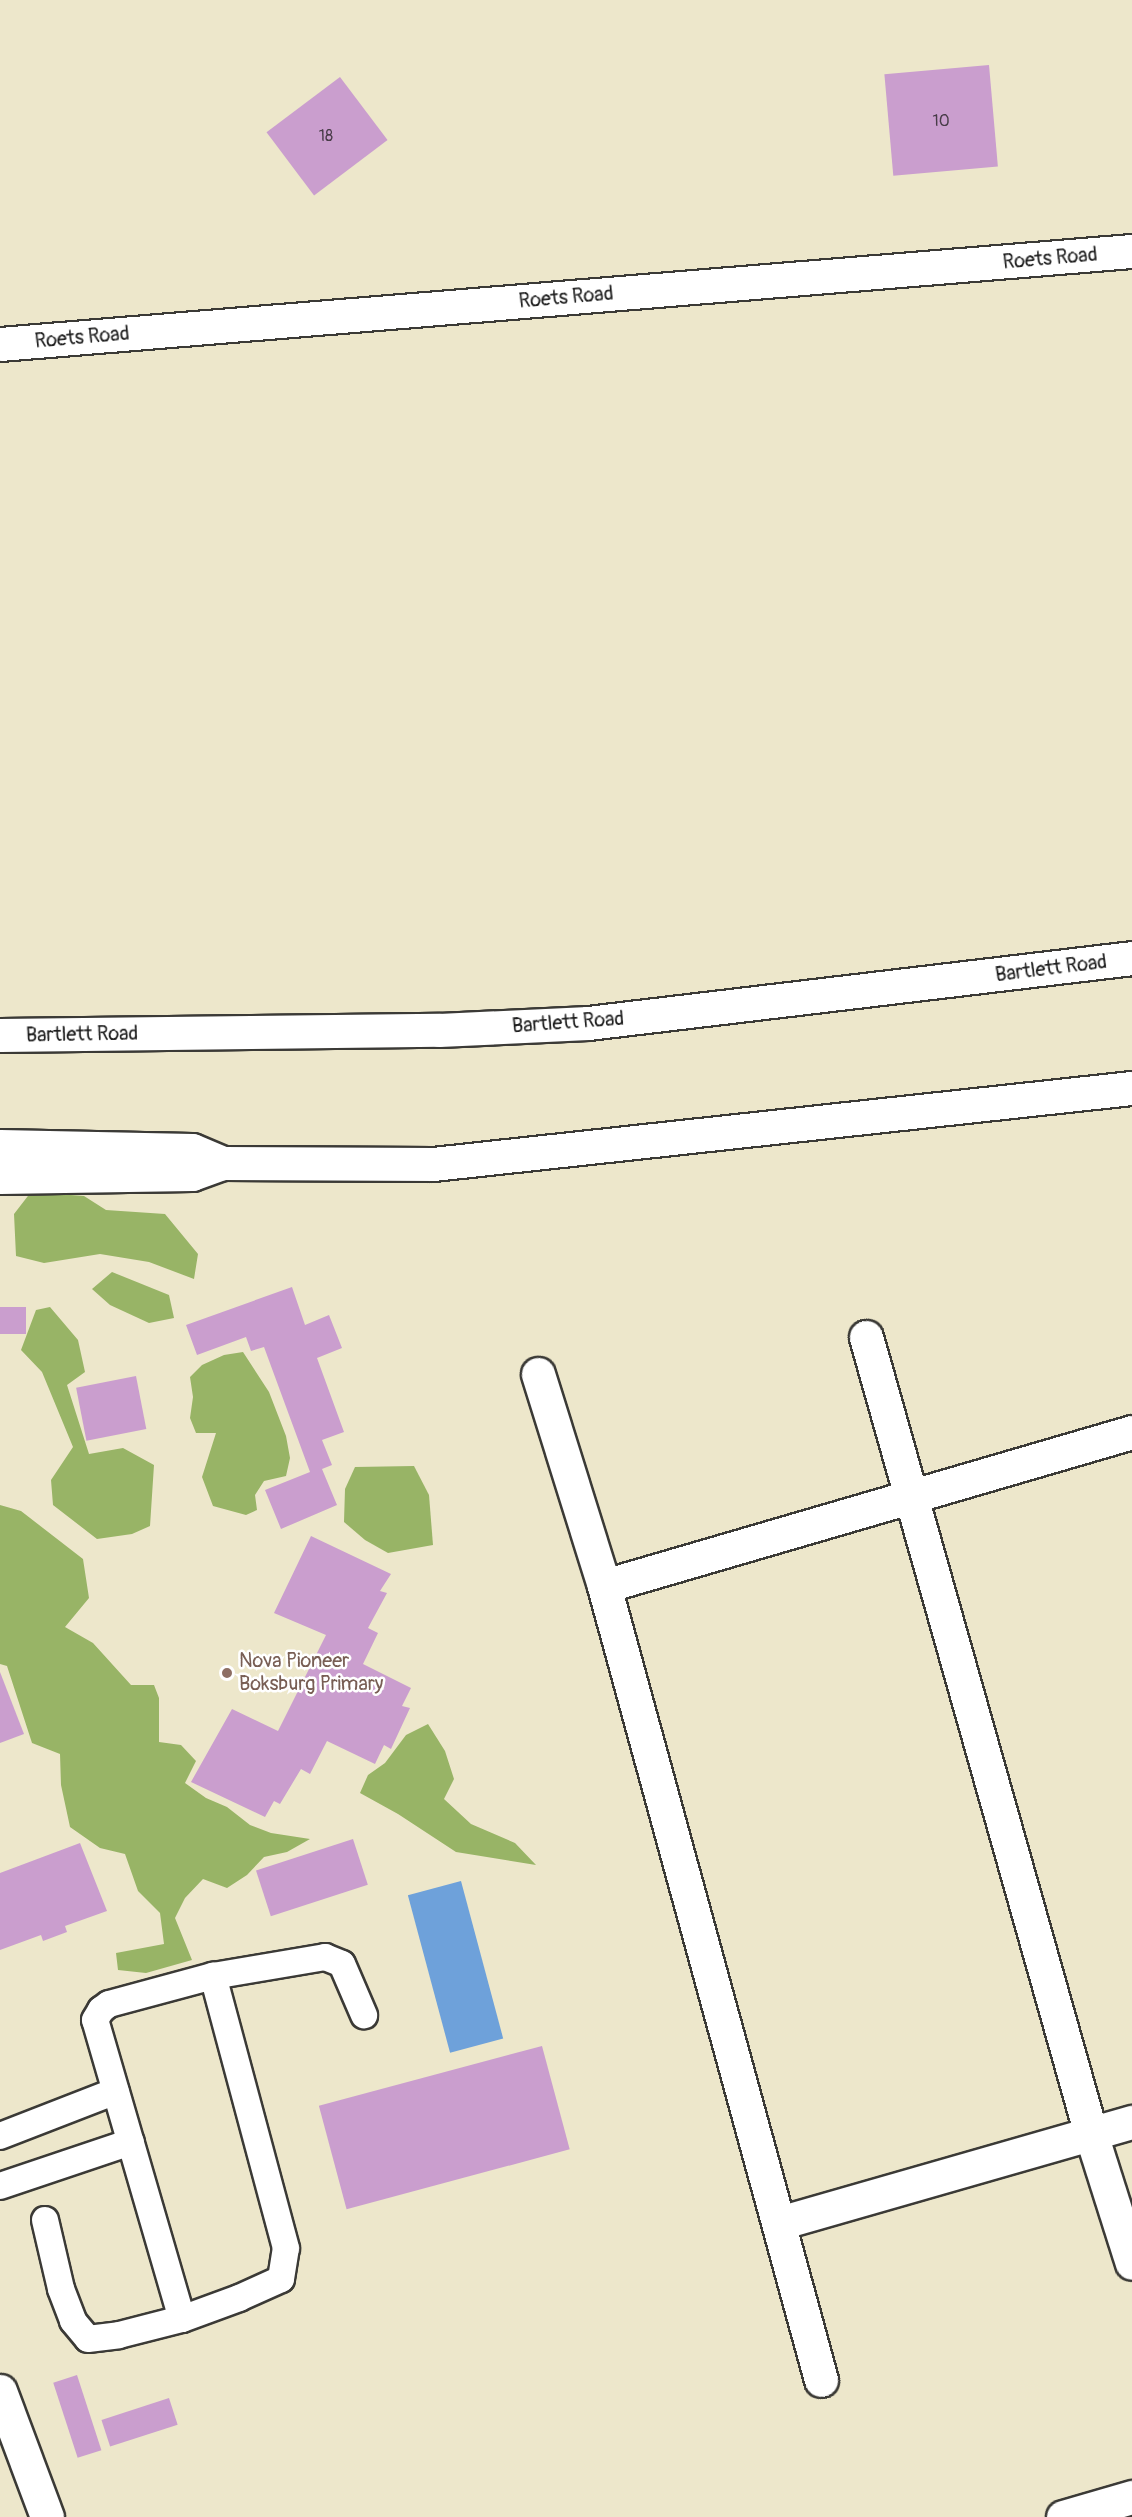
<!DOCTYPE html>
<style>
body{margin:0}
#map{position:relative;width:1132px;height:2517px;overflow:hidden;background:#ede7cb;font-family:Pangolin,sans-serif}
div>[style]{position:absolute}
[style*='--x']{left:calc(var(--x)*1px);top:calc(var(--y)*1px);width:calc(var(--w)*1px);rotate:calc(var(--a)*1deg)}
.forest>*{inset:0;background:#98b466}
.water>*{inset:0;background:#6ea1da;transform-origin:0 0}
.building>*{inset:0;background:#ca9ece;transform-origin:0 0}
.roads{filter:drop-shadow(2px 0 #3b3a36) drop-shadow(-2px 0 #3b3a36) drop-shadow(0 2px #3b3a36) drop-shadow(0 -2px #3b3a36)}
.lane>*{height:26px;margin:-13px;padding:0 13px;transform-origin:13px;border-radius:13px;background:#fff}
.street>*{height:33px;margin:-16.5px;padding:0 16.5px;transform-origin:16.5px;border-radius:16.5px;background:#fff}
.secondary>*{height:33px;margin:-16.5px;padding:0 16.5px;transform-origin:16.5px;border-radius:16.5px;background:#fff}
.dots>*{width:16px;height:16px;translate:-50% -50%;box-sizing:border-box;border:3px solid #fff;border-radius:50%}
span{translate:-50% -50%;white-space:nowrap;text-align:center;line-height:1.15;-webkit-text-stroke:5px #fff;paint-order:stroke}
.number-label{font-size:16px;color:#483c48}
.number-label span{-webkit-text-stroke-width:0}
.street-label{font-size:20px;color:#1c1c1c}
.education-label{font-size:20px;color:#785e54}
.left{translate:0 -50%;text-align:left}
</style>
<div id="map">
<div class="forest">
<i style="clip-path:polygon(31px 1192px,84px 1196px,106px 1210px,165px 1214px,198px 1254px,194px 1279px,149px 1262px,100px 1254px,44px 1263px,16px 1256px,14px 1214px)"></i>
<i style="clip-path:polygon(112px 1272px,169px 1295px,174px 1318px,149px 1323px,110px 1305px,92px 1289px)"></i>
<i style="clip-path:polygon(50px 1307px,78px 1340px,85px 1372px,67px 1385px,89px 1454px,123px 1448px,154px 1465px,150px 1526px,132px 1534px,97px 1539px,53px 1505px,51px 1480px,73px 1447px,42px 1372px,21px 1350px,36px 1310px)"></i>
<i style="clip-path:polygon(243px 1352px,269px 1392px,286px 1436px,290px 1458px,286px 1476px,264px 1481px,255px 1495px,257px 1510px,246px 1515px,213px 1506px,202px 1477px,216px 1433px,196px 1433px,190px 1418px,193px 1397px,190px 1377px,202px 1365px,224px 1355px)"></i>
<i style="clip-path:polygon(414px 1466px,429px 1495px,433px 1545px,388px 1553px,365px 1540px,344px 1522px,345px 1489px,355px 1467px)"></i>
<i style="clip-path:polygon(0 1505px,21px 1511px,83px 1559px,89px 1598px,65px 1627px,93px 1643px,131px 1685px,154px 1685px,159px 1698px,159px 1742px,181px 1745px,196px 1761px,185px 1783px,206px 1798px,227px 1807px,250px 1825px,271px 1833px,310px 1839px,287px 1852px,264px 1857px,247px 1875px,227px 1888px,203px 1879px,185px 1898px,175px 1918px,192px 1960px,146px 1973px,118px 1970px,116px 1953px,164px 1944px,160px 1913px,138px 1891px,125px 1854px,100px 1848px,70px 1827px,61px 1785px,60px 1754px,32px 1743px,7px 1666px,0 1664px)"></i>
<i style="clip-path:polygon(428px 1724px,445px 1751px,454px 1779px,444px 1799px,471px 1824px,515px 1843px,536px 1865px,456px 1852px,398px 1814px,360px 1793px,368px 1775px,385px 1763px,406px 1735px)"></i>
</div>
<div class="water">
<i style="left:461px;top:1881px;width:163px;height:55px;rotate:75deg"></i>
</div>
<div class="building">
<i style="left:989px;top:65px;width:102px;height:105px;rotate:85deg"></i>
<i style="left:340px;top:77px;width:79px;height:92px;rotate:53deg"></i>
<i style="clip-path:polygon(292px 1287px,305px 1325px,329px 1315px,342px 1348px,317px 1358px,344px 1432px,322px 1440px,332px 1465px,322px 1469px,337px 1505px,281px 1529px,265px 1490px,310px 1472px,264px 1347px,251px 1351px,246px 1337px,197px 1355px,186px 1325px)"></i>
<i style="left:26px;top:1307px;width:27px;height:26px;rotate:90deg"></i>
<i style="left:136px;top:1376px;width:54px;height:61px;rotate:79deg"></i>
<i style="clip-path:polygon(311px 1536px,391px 1574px,380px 1591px,387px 1593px,368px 1628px,378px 1633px,363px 1664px,411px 1688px,402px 1706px,410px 1708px,391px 1749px,384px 1745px,375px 1764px,327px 1741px,310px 1774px,301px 1769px,280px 1804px,274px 1801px,265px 1817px,191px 1782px,232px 1709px,278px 1731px,326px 1635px,274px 1613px)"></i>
<i style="clip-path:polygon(0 1672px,24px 1734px,0 1743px)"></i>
<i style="left:353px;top:1839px;width:48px;height:102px;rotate:72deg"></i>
<i style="clip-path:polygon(80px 1843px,107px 1911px,65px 1926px,67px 1932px,43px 1941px,41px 1935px,0 1950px,0 1873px)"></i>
<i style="left:542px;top:2046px;width:107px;height:231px;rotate:75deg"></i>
<i style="left:77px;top:2375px;width:79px;height:25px;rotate:72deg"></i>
<i style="left:169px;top:2398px;width:28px;height:71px;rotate:72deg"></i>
</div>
<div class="roads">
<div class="lane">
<i style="--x:0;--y:2136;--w:124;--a:-21.2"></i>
<i style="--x:0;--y:2186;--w:138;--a:-18.6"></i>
<i style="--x:45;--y:2220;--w:71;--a:76.9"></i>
<i style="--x:61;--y:2289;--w:34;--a:69"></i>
<i style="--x:73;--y:2321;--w:23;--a:50"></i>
<i style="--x:88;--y:2339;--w:31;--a:-7"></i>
<i style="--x:119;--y:2335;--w:65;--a:-14.3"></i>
<i style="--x:182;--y:2319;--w:61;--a:-20.2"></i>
<i style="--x:239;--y:2298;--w:46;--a:-24.3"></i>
<i style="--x:281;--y:2279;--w:31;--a:-81"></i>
<i style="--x:286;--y:2248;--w:282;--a:-105"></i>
<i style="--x:182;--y:2319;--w:311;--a:-106.2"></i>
<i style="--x:95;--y:2020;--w:12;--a:-59"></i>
<i style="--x:101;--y:2010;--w:10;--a:-37"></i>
<i style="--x:109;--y:2004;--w:108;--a:-15.1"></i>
<i style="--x:213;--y:1976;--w:114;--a:-9.6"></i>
<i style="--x:325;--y:1957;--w:18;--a:22"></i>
<i style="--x:342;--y:1964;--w:56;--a:66.7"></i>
</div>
<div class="street">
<i style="--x:0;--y:344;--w:1136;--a:-4.7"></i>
<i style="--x:0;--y:1035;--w:439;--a:-0.7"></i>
<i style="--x:439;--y:1030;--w:149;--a:-2.7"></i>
<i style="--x:588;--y:1023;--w:548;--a:-6.81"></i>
<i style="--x:866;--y:1337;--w:828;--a:74.24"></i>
<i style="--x:1091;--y:2134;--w:135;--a:72.4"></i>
<i style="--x:538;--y:1374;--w:222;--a:72.7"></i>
<i style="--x:604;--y:1586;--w:823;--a:74.71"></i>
<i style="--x:604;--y:1586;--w:550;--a:-16.26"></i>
<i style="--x:779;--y:2223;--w:367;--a:-16"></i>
<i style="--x:0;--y:2391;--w:134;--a:69.5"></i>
<i style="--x:1063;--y:2517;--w:72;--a:-16.2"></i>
</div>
<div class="secondary">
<i style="--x:0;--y:1146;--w:192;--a:1.2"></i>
<i style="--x:192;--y:1150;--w:34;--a:23"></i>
<i style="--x:0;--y:1177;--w:192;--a:-0.9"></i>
<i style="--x:192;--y:1174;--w:33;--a:-20"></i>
<i style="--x:223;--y:1163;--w:210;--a:0.3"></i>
<i style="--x:433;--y:1164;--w:703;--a:-6.21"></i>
</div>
</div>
<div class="dots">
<i style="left:227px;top:1673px;background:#8d6e63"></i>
</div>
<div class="number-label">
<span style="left:941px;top:121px">10</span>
<span style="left:326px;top:136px">18</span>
</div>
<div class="street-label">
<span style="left:1050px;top:258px;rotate:-5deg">Roets Road</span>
<span style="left:566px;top:297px;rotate:-5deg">Roets Road</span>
<span style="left:82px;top:337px;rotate:-5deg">Roets Road</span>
<span style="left:1051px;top:968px;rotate:-7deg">Bartlett Road</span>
<span style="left:568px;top:1022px;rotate:-4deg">Bartlett Road</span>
<span style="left:82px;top:1034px;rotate:-1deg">Bartlett Road</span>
</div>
<div class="education-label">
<span class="left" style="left:239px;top:1672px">Nova Pioneer<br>Boksburg Primary</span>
</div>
</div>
